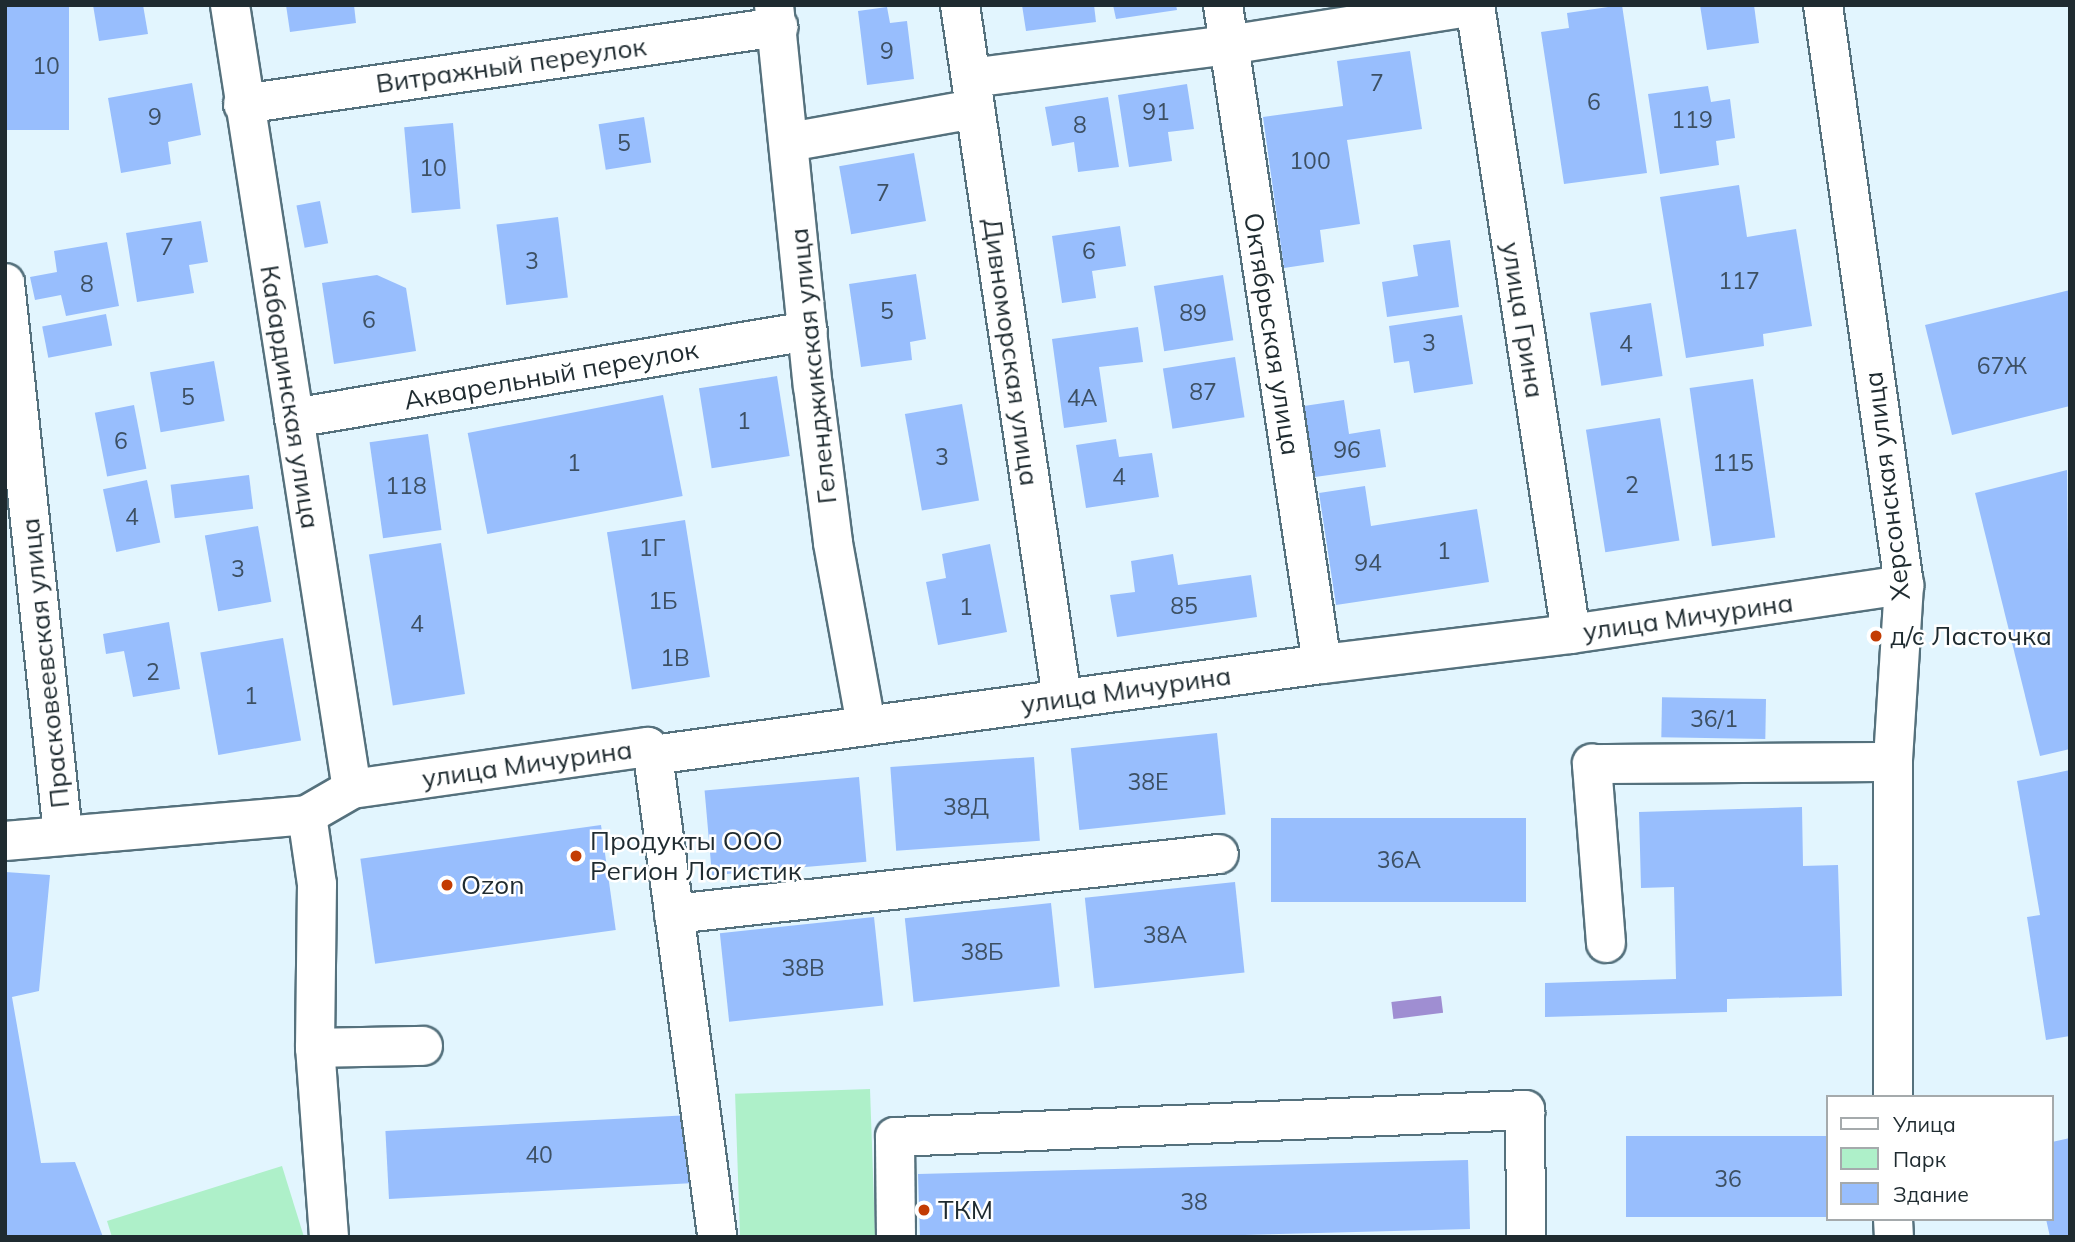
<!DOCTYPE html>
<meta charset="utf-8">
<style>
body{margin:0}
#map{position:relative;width:2075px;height:1242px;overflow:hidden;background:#e2f5fe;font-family:Mulish,sans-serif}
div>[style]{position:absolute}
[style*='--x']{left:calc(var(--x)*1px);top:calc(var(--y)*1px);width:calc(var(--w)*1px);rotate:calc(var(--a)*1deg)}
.green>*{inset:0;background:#aef0c9;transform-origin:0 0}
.water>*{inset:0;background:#9f8ed2;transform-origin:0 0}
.building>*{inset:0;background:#98befd;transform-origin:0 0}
.roads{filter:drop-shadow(2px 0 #55717d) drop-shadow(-2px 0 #55717d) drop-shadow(0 2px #55717d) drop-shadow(0 -2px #55717d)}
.minor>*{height:38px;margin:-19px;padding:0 19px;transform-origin:19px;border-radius:19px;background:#fff}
.dots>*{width:19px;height:19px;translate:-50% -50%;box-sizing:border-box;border:4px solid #fff;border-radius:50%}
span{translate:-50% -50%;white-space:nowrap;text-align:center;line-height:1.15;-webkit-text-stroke:5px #fff;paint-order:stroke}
.number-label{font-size:23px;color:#3d5063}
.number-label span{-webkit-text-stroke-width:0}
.street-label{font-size:26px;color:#1f2b30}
.poi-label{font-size:26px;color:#1f2b30}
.left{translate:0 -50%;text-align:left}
.frame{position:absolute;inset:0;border:7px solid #1f2b30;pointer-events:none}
.legend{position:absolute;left:1826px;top:1095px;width:228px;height:126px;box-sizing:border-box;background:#fff;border:2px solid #a5aaac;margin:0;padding:9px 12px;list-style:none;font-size:21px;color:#1f2b30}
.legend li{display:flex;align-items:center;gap:14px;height:35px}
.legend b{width:35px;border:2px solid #a5aaac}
</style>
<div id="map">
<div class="green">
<i style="left:870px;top:1089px;width:148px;height:135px;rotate:88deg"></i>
<i style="clip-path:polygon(282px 1166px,304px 1237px,112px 1237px,107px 1221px)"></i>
</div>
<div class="water">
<i style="left:1441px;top:996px;width:17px;height:50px;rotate:83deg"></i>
</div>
<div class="building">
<i style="left:5px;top:5px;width:64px;height:125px"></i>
<i style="clip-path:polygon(93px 5px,143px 5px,148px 34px,99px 41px)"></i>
<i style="clip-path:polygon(286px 5px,354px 5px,356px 23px,290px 32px)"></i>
<i style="clip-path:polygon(1022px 5px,1094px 5px,1096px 22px,1026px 31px)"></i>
<i style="clip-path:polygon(1113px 5px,1176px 5px,1177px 10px,1116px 19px)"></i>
<i style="clip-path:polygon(1622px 5px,1647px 173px,1564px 184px,1541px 32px,1569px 28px,1567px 13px)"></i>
<i style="clip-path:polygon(1700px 5px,1754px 5px,1759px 43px,1707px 50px)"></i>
<i style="clip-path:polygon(887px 7px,890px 23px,907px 21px,914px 79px,867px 85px,858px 11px)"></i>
<i style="clip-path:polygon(1410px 51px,1422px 129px,1347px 140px,1360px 224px,1320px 230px,1324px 262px,1284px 268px,1263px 117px,1343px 106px,1337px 61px)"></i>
<i style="clip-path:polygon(192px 83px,201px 135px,168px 142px,171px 164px,121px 173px,108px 98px)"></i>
<i style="clip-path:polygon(1187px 84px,1194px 129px,1168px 132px,1172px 161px,1129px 167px,1118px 95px)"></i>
<i style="clip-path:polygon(1708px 86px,1711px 102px,1730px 99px,1735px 138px,1716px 141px,1719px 165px,1660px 174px,1648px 94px)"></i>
<i style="clip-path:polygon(1108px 97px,1119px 167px,1078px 172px,1074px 142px,1052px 146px,1045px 107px)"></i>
<i style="left:644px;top:117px;width:46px;height:46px;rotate:81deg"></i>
<i style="left:453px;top:123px;width:86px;height:49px;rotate:85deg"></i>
<i style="left:914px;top:153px;width:69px;height:76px;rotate:80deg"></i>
<i style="clip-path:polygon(1739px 185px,1747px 237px,1796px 229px,1812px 326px,1763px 334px,1764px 346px,1686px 358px,1660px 197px)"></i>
<i style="left:320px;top:201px;width:43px;height:24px;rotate:79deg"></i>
<i style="left:558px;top:217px;width:81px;height:62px;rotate:83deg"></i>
<i style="clip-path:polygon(201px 221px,208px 262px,189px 265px,194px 293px,137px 302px,126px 233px)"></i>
<i style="clip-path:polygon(1120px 226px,1126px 266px,1092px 271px,1096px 298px,1062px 303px,1052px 236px)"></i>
<i style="clip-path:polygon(1450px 240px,1459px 307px,1387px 317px,1382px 282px,1418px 276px,1413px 245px)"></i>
<i style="clip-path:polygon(107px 242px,119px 306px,66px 316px,61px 295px,35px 300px,30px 277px,57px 272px,54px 251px)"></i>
<i style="clip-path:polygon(916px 274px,926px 339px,910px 342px,912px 360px,861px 367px,849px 284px)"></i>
<i style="clip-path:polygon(377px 275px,406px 288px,416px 351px,334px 364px,322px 283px)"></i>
<i style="left:1223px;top:275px;width:66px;height:70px;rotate:81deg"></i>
<i style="clip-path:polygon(2070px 290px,2070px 406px,1952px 435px,1925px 325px)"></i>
<i style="left:1651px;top:303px;width:74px;height:62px;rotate:81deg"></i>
<i style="left:106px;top:314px;width:32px;height:65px;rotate:79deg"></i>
<i style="clip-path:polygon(1462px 315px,1473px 384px,1414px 393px,1409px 361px,1394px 363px,1389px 326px)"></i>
<i style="clip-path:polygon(1138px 327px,1143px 362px,1099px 367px,1107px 422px,1064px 428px,1052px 339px)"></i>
<i style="left:1235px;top:357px;width:61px;height:73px;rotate:81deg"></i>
<i style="left:214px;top:361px;width:61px;height:65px;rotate:80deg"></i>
<i style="left:777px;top:376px;width:81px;height:79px;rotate:81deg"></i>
<i style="left:1753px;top:379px;width:160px;height:64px;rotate:82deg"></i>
<i style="left:663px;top:395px;width:103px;height:199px;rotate:79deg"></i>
<i style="clip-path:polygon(1344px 400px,1349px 434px,1380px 429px,1386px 467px,1315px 477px,1304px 406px)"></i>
<i style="left:962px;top:404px;width:98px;height:58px;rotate:80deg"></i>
<i style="left:134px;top:405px;width:65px;height:40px;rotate:79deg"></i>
<i style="left:1660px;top:418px;width:124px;height:75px;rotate:81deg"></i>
<i style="left:428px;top:434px;width:97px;height:59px;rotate:82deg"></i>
<i style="clip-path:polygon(1116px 439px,1119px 457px,1152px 453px,1159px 497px,1086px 508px,1076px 445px)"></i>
<i style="clip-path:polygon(2067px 470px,2070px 749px,2040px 756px,1975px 493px)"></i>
<i style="left:249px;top:475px;width:34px;height:79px;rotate:83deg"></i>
<i style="left:147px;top:480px;width:64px;height:45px;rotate:78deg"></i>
<i style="clip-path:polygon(1365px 486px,1371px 526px,1477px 509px,1489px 582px,1336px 605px,1319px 493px)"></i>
<i style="left:685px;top:520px;width:159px;height:79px;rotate:81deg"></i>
<i style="left:258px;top:526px;width:77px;height:54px;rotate:80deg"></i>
<i style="left:441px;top:543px;width:153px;height:73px;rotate:81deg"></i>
<i style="clip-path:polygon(990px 544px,1007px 632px,938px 645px,926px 582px,946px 578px,942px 554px)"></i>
<i style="clip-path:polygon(1173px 554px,1178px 585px,1251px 575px,1257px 617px,1117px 637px,1110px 595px,1135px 592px,1131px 561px)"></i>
<i style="clip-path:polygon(169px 622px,180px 689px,133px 697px,124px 651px,106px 654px,103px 634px)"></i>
<i style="left:283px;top:638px;width:104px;height:84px;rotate:80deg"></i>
<i style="left:1766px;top:699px;width:40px;height:104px;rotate:91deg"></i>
<i style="left:1217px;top:733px;width:82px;height:147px;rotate:84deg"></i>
<i style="left:1034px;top:757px;width:84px;height:144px;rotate:86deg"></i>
<i style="clip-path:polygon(2070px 770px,2070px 1036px,2046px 1040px,2027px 917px,2040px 915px,2017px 781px)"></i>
<i style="left:859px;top:777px;width:85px;height:155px;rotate:85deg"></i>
<i style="clip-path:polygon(1802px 807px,1803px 866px,1838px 865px,1842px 996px,1727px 999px,1727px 1012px,1545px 1017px,1545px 983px,1676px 979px,1674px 887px,1641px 888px,1639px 812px)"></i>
<i style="left:1271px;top:818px;width:255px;height:84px"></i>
<i style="left:601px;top:825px;width:106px;height:243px;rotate:82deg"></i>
<i style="clip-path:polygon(5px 872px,50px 875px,39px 991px,12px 997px,41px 1163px,75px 1162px,103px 1237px,5px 1237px)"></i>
<i style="left:1235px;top:882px;width:91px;height:151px;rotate:84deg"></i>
<i style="left:1051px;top:903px;width:84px;height:147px;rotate:84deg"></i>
<i style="left:874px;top:917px;width:89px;height:155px;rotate:84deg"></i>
<i style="left:691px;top:1115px;width:68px;height:306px;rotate:87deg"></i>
<i style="left:1828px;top:1136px;width:81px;height:202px;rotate:90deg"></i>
<i style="clip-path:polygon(2070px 1138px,2070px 1237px,2050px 1237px,2046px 1219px,2052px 1219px,2052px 1142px)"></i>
<i style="clip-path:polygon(1468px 1160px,1470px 1229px,1171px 1237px,920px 1237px,918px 1174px)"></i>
</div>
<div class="roads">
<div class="minor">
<i style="--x:230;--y:5;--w:793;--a:81.16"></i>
<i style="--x:774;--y:5;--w:383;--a:84.2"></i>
<i style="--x:813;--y:386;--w:158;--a:82.7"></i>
<i style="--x:833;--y:543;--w:185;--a:79.7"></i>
<i style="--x:960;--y:5;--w:700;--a:81.63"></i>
<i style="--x:1223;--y:5;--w:666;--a:81.46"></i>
<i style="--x:1475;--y:5;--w:636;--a:81.32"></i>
<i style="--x:1823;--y:5;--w:586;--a:82.05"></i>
<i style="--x:1904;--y:585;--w:177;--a:93.6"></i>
<i style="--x:1893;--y:762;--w:335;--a:90"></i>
<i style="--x:971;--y:78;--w:259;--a:-7.3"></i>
<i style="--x:1228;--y:45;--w:250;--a:-9"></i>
<i style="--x:243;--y:104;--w:541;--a:-8.19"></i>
<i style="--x:789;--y:142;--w:189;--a:-10.1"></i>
<i style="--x:5;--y:283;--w:555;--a:84"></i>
<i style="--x:294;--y:418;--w:521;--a:-9.61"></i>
<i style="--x:653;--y:755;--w:675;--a:-7.75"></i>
<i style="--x:1322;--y:664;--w:251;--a:-6.9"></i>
<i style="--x:1571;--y:634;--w:337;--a:-8.4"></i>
<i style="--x:307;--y:815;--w:70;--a:81.8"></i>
<i style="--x:317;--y:884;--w:164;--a:90.7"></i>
<i style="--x:5;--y:841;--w:303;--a:-4.9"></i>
<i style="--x:307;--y:815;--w:52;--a:-30"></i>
<i style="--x:352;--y:789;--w:299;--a:-8.1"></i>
<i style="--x:648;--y:747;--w:9;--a:58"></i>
<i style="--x:653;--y:755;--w:486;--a:82.4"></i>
<i style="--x:674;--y:914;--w:548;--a:-6.28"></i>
<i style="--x:1606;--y:943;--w:180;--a:-94.5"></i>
<i style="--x:1592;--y:764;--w:301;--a:-0.4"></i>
<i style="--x:1893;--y:1219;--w:18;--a:87"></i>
<i style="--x:329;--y:1237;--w:190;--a:-94.2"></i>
<i style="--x:315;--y:1048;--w:108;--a:-1.1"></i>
<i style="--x:896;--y:1237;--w:100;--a:-90.6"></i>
<i style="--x:895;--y:1137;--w:631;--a:-2.45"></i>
<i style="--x:1525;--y:1110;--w:127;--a:89.5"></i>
</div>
</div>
<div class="dots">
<i style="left:1876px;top:636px;background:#c33c03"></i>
<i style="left:576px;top:856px;background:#c33c03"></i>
<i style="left:447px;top:885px;background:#c33c03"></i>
<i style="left:924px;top:1210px;background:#c33c03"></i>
</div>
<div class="number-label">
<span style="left:887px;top:51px">9</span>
<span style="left:46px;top:66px">10</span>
<span style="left:1377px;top:83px">7</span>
<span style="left:1594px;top:102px">6</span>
<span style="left:1156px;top:112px">91</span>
<span style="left:155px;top:117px">9</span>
<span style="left:1692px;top:120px">119</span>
<span style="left:1080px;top:125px">8</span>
<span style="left:624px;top:143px">5</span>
<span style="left:1310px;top:161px">100</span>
<span style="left:433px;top:168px">10</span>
<span style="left:883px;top:193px">7</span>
<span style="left:167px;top:247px">7</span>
<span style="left:1089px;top:251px">6</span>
<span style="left:532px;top:261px">3</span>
<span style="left:1739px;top:281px">117</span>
<span style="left:87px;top:284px">8</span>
<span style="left:887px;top:311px">5</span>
<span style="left:1193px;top:313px">89</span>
<span style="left:369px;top:320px">6</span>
<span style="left:1429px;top:343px">3</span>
<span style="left:1626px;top:344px">4</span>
<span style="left:2002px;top:366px">67Ж</span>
<span style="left:1203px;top:392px">87</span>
<span style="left:188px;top:397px">5</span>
<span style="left:1082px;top:398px">4А</span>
<span style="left:744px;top:421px">1</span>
<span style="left:121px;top:441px">6</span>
<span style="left:1347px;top:450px">96</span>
<span style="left:942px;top:457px">3</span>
<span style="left:574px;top:463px">1</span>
<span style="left:1733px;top:463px">115</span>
<span style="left:1119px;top:477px">4</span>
<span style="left:1632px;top:485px">2</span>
<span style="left:406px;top:486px">118</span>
<span style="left:132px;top:517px">4</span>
<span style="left:652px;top:548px">1Г</span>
<span style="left:1444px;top:551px">1</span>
<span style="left:1368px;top:563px">94</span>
<span style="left:238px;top:569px">3</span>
<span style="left:663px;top:601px">1Б</span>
<span style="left:1184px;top:606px">85</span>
<span style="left:966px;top:607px">1</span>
<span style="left:417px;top:624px">4</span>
<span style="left:675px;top:658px">1В</span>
<span style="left:153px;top:672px">2</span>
<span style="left:251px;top:696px">1</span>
<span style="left:1714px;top:719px">36/1</span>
<span style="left:1148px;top:782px">38Е</span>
<span style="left:966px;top:807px">38Д</span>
<span style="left:1399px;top:860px">36А</span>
<span style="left:1165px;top:935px">38А</span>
<span style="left:982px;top:952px">38Б</span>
<span style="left:803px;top:968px">38В</span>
<span style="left:539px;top:1155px">40</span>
<span style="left:1728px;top:1179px">36</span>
<span style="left:1194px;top:1202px">38</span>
</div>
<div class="street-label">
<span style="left:511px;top:65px;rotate:-8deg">Витражный переулок</span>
<span style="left:1523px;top:320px;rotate:81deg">улица Грина</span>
<span style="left:1272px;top:334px;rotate:81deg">Октябрьская улица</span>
<span style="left:1011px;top:352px;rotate:82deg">Дивноморская улица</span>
<span style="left:813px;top:366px;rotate:-96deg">Геленджикская улица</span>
<span style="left:551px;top:375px;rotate:-10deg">Акварельный переулок</span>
<span style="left:290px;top:397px;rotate:81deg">Кабардинская улица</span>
<span style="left:1887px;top:486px;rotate:-97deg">Херсонская улица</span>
<span style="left:1688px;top:617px;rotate:-8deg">улица Мичурина</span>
<span style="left:45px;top:663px;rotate:-96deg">Прасковеевская улица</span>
<span style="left:1126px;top:690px;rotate:-8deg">улица Мичурина</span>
<span style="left:527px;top:764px;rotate:-8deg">улица Мичурина</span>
</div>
<div class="poi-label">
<span class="left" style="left:1890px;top:636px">д/с Ласточка</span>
<span class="left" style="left:590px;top:856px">Продукты ООО<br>Регион Логистик</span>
<span class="left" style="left:461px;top:885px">Ozon</span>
<span class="left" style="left:938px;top:1210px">ТКМ</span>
</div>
<div class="frame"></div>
<ul class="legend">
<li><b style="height:9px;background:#fff"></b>Улица</li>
<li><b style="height:19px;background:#aef0c9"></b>Парк</li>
<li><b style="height:19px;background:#98befd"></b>Здание</li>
</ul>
</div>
